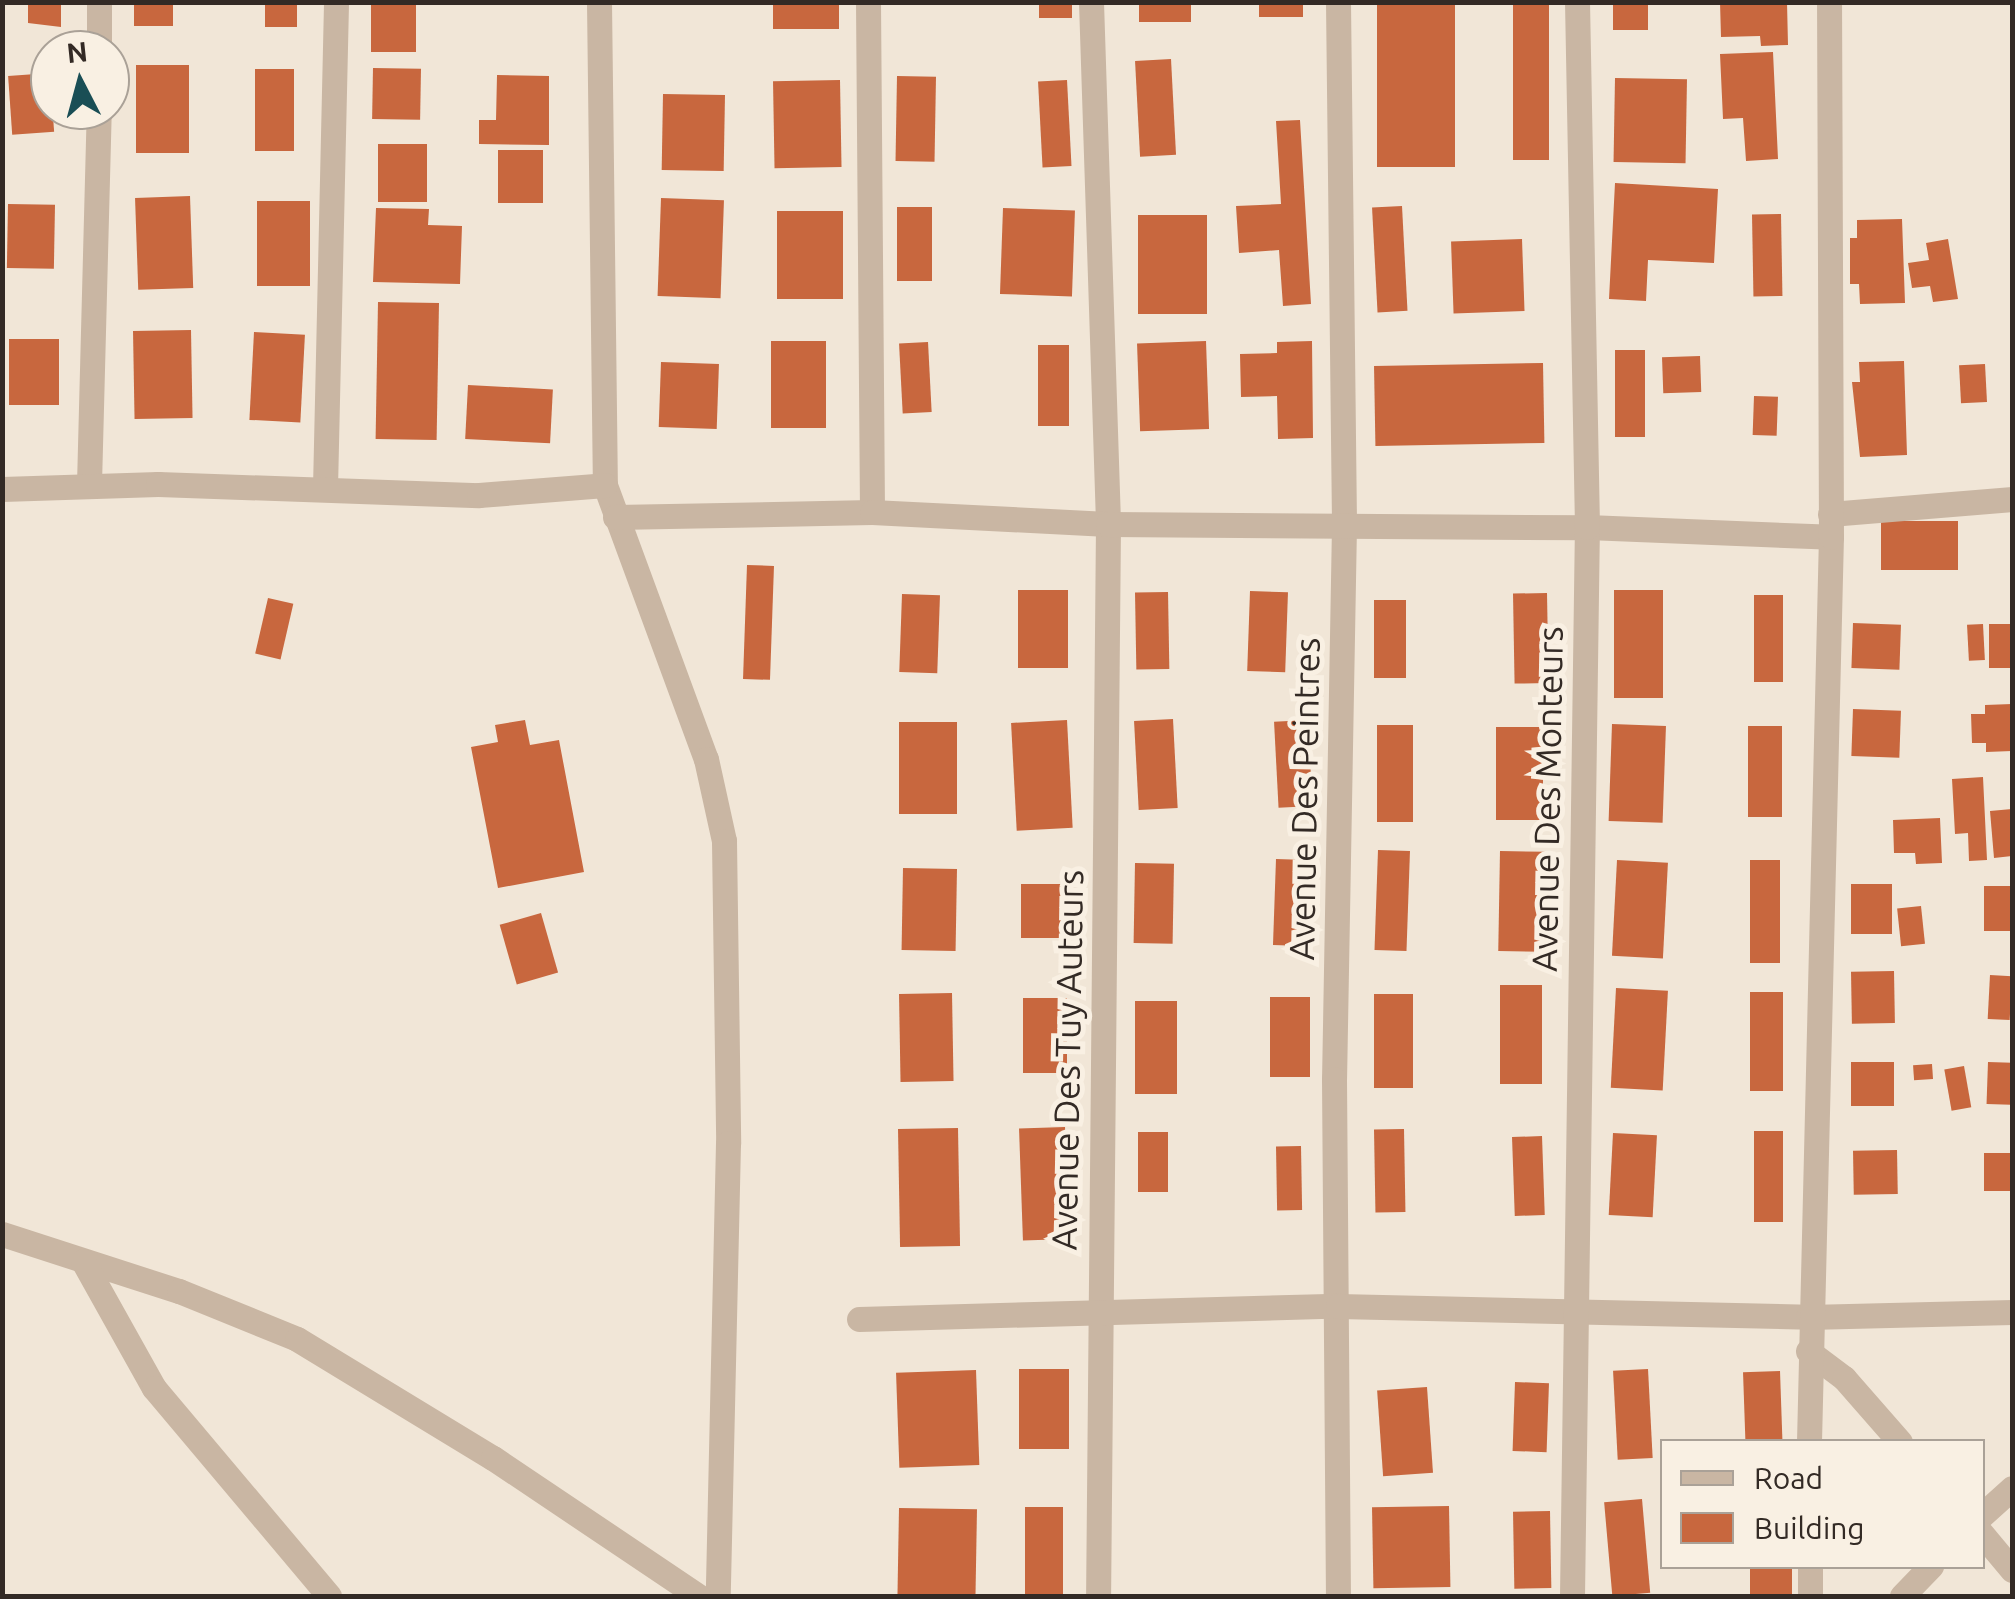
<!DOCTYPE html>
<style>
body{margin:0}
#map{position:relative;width:2015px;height:1599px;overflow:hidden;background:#f1e6d7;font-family:Ubuntu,sans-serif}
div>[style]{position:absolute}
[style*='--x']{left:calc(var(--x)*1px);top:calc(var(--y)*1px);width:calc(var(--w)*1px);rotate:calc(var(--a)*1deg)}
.building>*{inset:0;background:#c8673e;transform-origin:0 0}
.minor>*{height:25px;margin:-12.5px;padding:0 12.5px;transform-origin:12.5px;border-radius:12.5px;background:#c9b6a3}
span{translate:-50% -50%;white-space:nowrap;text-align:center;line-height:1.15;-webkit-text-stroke:10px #f9f0e3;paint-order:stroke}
.street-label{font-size:35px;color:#332a25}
.frame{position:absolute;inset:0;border:5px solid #332a25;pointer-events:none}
.legend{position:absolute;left:1660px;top:1439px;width:325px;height:130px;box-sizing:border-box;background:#f9f0e3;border:2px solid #aaa197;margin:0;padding:12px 18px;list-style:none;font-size:30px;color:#332a25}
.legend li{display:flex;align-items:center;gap:20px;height:50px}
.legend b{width:50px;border:2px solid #aaa197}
.north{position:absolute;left:30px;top:30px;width:100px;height:100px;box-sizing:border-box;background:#f9f0e3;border:2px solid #aaa197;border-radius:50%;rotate:354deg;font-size:28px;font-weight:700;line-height:40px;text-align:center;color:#332a25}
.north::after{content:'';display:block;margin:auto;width:35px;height:45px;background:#1a4e55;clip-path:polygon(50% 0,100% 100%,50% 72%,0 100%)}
</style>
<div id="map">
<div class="building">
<i style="clip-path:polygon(28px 2px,61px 2px,61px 27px,28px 23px)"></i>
<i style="left:134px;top:2px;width:39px;height:24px"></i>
<i style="left:265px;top:2px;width:32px;height:25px"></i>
<i style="left:371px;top:2px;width:45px;height:50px"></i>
<i style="left:773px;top:2px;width:66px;height:27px"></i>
<i style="left:1039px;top:2px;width:33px;height:16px"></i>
<i style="left:1139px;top:2px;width:52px;height:20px"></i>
<i style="left:1259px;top:2px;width:44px;height:15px"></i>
<i style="left:1377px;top:2px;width:78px;height:165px"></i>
<i style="left:1513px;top:2px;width:36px;height:158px"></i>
<i style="left:1613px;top:2px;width:35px;height:28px"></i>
<i style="clip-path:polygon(1720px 2px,1787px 2px,1788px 45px,1761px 46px,1760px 36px,1721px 37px)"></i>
<i style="clip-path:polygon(1773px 52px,1778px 159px,1746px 161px,1743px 118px,1723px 119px,1720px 54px)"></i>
<i style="left:1171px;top:59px;width:96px;height:36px;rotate:87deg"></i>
<i style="left:136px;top:65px;width:53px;height:88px"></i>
<i style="left:373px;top:68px;width:48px;height:51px;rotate:1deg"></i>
<i style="left:255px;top:69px;width:39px;height:82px"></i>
<i style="left:50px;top:73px;width:59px;height:42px;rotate:86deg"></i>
<i style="clip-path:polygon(497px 75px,549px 76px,549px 145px,479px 144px,479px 120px,496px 120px)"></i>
<i style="left:897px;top:76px;width:39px;height:85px;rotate:1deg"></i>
<i style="left:1615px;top:78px;width:72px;height:84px;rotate:1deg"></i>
<i style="left:840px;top:80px;width:87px;height:67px;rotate:89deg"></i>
<i style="left:1067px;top:80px;width:86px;height:29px;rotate:87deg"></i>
<i style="left:663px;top:94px;width:62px;height:76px;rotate:1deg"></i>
<i style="clip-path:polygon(1300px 120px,1311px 304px,1283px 306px,1279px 250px,1239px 253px,1236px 206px,1281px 204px,1276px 121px)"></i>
<i style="left:378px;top:144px;width:49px;height:58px"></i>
<i style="left:498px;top:150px;width:45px;height:53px"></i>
<i style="clip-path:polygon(1615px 183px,1718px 189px,1714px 263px,1648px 260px,1646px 301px,1609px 299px)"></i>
<i style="left:190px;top:196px;width:92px;height:55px;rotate:88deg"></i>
<i style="left:661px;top:198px;width:63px;height:98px;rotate:2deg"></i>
<i style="left:257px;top:201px;width:53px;height:85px"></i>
<i style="left:8px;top:204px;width:47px;height:64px;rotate:1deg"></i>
<i style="left:1402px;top:206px;width:105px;height:30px;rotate:87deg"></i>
<i style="left:897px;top:207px;width:35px;height:74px"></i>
<i style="clip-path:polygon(376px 208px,429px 209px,428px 225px,462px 226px,460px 284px,373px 282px)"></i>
<i style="left:1003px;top:208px;width:72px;height:86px;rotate:2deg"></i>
<i style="left:777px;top:211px;width:66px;height:88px"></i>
<i style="left:1781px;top:214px;width:82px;height:29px;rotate:89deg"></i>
<i style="left:1138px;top:215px;width:69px;height:99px"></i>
<i style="clip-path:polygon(1902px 219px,1905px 303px,1860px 304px,1859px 284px,1850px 284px,1850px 238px,1857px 238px,1857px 220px)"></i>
<i style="left:1522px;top:239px;width:72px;height:71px;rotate:88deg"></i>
<i style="clip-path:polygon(1948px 239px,1958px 299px,1933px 302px,1930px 286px,1912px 288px,1908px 263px,1929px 260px,1926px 243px)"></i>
<i style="left:378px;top:302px;width:61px;height:137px;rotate:1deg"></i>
<i style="left:191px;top:330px;width:88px;height:58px;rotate:89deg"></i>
<i style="left:254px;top:332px;width:51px;height:88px;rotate:3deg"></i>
<i style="left:9px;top:339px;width:50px;height:66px"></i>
<i style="left:771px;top:341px;width:55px;height:87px"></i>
<i style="left:1206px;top:341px;width:88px;height:69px;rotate:88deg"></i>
<i style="clip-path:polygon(1312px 341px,1313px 438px,1278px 439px,1277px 396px,1241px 397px,1240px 354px,1277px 353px,1277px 342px)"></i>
<i style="left:928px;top:342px;width:70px;height:29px;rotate:87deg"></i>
<i style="left:1038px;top:345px;width:31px;height:81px"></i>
<i style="left:1615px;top:350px;width:30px;height:87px"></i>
<i style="left:1700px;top:356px;width:36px;height:38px;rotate:88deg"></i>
<i style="clip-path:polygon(1904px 361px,1907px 455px,1860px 457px,1852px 382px,1860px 382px,1859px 362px)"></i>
<i style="left:661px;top:362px;width:58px;height:65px;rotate:2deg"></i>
<i style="left:1543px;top:363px;width:80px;height:169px;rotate:89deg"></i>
<i style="left:1985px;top:364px;width:38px;height:26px;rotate:87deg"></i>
<i style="left:468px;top:385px;width:85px;height:54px;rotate:3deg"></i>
<i style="left:1754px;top:396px;width:24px;height:39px;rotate:2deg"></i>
<i style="left:1881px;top:521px;width:77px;height:49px"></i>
<i style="left:747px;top:565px;width:27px;height:114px;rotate:2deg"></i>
<i style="left:1018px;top:590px;width:50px;height:78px"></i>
<i style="left:1614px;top:590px;width:49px;height:108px"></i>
<i style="left:1250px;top:591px;width:38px;height:80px;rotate:2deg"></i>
<i style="left:1168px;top:592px;width:77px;height:33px;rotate:89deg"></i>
<i style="left:1547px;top:593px;width:90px;height:34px;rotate:89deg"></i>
<i style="left:902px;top:594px;width:38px;height:78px;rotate:2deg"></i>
<i style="left:1754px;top:595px;width:29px;height:87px"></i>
<i style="left:268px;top:598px;width:26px;height:57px;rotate:13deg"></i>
<i style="left:1374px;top:600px;width:32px;height:78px"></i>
<i style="left:1853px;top:623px;width:48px;height:45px;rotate:2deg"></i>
<i style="left:1983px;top:624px;width:36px;height:16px;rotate:87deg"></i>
<i style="left:1989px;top:624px;width:23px;height:44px"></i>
<i style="clip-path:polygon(2012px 704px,2012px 751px,1986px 752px,1986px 743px,1972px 743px,1971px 714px,1985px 714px,1985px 705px)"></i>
<i style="left:1853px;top:709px;width:48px;height:47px;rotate:2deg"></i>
<i style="left:1173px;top:719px;width:89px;height:39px;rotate:87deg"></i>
<i style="clip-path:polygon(525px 720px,530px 745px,559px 740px,584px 872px,498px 888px,471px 747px,498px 742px,495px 725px)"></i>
<i style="left:1067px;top:720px;width:108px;height:56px;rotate:87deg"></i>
<i style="left:1308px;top:720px;width:86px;height:34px;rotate:87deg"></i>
<i style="left:899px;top:722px;width:58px;height:92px"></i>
<i style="left:1612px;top:724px;width:54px;height:97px;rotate:2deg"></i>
<i style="left:1377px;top:725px;width:36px;height:97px"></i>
<i style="left:1748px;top:726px;width:34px;height:91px"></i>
<i style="left:1496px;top:727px;width:47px;height:93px"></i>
<i style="clip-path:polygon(1983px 777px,1987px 860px,1969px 861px,1968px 833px,1955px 834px,1952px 779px)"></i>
<i style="clip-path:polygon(2012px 809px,2012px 856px,1994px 858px,1990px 811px)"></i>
<i style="clip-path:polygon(1940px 818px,1942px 863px,1916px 864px,1915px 853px,1894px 853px,1893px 820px)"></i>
<i style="left:1378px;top:850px;width:32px;height:100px;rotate:2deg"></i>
<i style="left:1500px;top:851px;width:47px;height:100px;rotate:1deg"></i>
<i style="left:1276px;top:859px;width:31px;height:86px;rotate:2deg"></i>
<i style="left:1617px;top:860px;width:51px;height:96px;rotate:3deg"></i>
<i style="left:1750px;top:860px;width:30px;height:103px"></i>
<i style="left:1135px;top:863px;width:39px;height:80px;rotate:1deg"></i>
<i style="left:903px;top:868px;width:54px;height:82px;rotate:1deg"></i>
<i style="left:1021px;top:884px;width:45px;height:54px"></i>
<i style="left:1851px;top:884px;width:41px;height:50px"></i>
<i style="left:2012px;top:886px;width:45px;height:28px;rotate:90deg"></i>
<i style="left:1921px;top:906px;width:38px;height:24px;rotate:84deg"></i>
<i style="left:541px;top:913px;width:62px;height:43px;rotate:74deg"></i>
<i style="left:1894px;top:971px;width:52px;height:43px;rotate:89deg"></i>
<i style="left:1990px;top:975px;width:22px;height:44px;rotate:3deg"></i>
<i style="left:1500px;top:985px;width:42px;height:99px"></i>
<i style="left:1616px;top:988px;width:52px;height:100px;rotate:3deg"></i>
<i style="left:1750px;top:992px;width:33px;height:99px"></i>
<i style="left:952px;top:993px;width:88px;height:53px;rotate:89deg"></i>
<i style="left:1374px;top:994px;width:39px;height:94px"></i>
<i style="left:1270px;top:997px;width:40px;height:80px"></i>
<i style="left:1023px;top:998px;width:44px;height:75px"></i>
<i style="left:1135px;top:1001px;width:42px;height:93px"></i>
<i style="left:1894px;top:1062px;width:44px;height:43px;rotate:90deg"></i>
<i style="left:1988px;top:1062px;width:24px;height:42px;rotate:2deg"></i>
<i style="left:1932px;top:1064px;width:15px;height:19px;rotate:86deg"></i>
<i style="left:1964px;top:1066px;width:42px;height:20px;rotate:80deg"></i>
<i style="left:1065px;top:1127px;width:112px;height:46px;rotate:88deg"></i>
<i style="left:958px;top:1128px;width:118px;height:60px;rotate:89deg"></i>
<i style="left:1404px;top:1129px;width:83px;height:30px;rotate:89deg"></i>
<i style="left:1754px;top:1131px;width:29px;height:91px"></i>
<i style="left:1138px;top:1132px;width:30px;height:60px"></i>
<i style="left:1613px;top:1133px;width:44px;height:82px;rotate:3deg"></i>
<i style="left:1542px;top:1136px;width:79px;height:30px;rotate:88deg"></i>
<i style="left:1301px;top:1146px;width:64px;height:25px;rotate:89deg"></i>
<i style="left:1897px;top:1150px;width:44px;height:44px;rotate:89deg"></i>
<i style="left:2012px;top:1153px;width:38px;height:28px;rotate:90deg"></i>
<i style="left:1019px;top:1369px;width:50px;height:80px"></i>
<i style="left:1648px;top:1369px;width:89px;height:35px;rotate:87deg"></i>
<i style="left:976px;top:1370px;width:95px;height:80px;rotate:88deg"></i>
<i style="left:1780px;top:1371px;width:71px;height:37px;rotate:88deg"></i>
<i style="left:1515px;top:1382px;width:34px;height:69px;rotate:2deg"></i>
<i style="left:1427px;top:1387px;width:86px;height:50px;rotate:86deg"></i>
<i style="left:1642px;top:1499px;width:94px;height:38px;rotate:85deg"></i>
<i style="left:1449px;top:1506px;width:81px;height:77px;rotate:89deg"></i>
<i style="left:1025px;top:1507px;width:38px;height:89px"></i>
<i style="left:899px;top:1508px;width:78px;height:88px;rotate:1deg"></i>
<i style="left:1550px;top:1511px;width:77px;height:37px;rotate:89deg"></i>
<i style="left:1750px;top:1566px;width:42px;height:30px"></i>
</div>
<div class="minor">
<i style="--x:99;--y:2;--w:48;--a:90"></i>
<i style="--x:599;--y:2;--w:483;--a:89.3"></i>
<i style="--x:605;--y:485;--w:292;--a:69.8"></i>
<i style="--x:706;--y:759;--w:84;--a:77.6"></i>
<i style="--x:724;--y:841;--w:302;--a:89.2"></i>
<i style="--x:728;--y:1143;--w:453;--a:91.3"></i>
<i style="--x:868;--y:2;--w:510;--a:89.55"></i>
<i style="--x:1091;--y:2;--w:522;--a:88.13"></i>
<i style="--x:1108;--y:524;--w:1072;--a:90.53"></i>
<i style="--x:1338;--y:2;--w:523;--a:89.34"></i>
<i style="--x:1344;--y:525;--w:554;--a:91.03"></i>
<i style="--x:1334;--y:1079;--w:517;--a:89.56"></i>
<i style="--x:89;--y:484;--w:374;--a:-88.5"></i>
<i style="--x:325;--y:488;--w:486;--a:-88.7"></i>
<i style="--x:2;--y:489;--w:156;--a:-1.8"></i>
<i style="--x:158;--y:484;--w:321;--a:2"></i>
<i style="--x:479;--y:495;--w:126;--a:-4.5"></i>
<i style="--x:1830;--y:514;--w:183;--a:-4.7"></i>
<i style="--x:615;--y:517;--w:257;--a:-1.1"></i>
<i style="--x:872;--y:512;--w:236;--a:2.9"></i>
<i style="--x:1108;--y:524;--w:479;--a:0.4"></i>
<i style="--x:1587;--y:527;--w:244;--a:2.3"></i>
<i style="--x:2;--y:1234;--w:186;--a:17.9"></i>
<i style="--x:179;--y:1291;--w:127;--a:22.1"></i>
<i style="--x:297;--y:1339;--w:229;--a:31.3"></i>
<i style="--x:493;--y:1458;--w:247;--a:33.9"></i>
<i style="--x:83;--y:1261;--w:145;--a:60.8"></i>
<i style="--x:154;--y:1388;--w:272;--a:49.9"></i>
<i style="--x:859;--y:1319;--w:479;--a:-1.6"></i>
<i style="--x:1338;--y:1306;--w:470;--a:1.3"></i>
<i style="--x:1808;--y:1317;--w:204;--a:-1.4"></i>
<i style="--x:1808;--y:1351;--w:45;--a:36.9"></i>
<i style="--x:1844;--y:1378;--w:85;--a:48.8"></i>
<i style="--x:1809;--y:1442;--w:905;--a:-88.61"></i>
<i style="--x:1831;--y:537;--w:535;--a:-90.21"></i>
<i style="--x:1982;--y:1515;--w:40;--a:-42"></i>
<i style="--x:1982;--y:1534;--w:47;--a:50.2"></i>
<i style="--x:1810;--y:1566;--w:30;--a:90"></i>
<i style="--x:1572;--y:1596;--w:1069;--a:-89.2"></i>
<i style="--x:1587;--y:527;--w:525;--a:-91.09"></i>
<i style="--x:1902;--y:1596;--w:42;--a:-46"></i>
</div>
<div class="street-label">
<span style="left:1304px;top:799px;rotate:-89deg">Avenue Des Peintres</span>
<span style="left:1547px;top:799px;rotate:-89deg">Avenue Des Monteurs</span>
<span style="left:1067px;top:1060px;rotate:-89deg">Avenue Des Tuy Auteurs</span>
</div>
<div class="frame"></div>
<ul class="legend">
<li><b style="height:12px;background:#c9b6a3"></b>Road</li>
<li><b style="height:28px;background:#c8673e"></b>Building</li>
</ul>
<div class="north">N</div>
</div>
